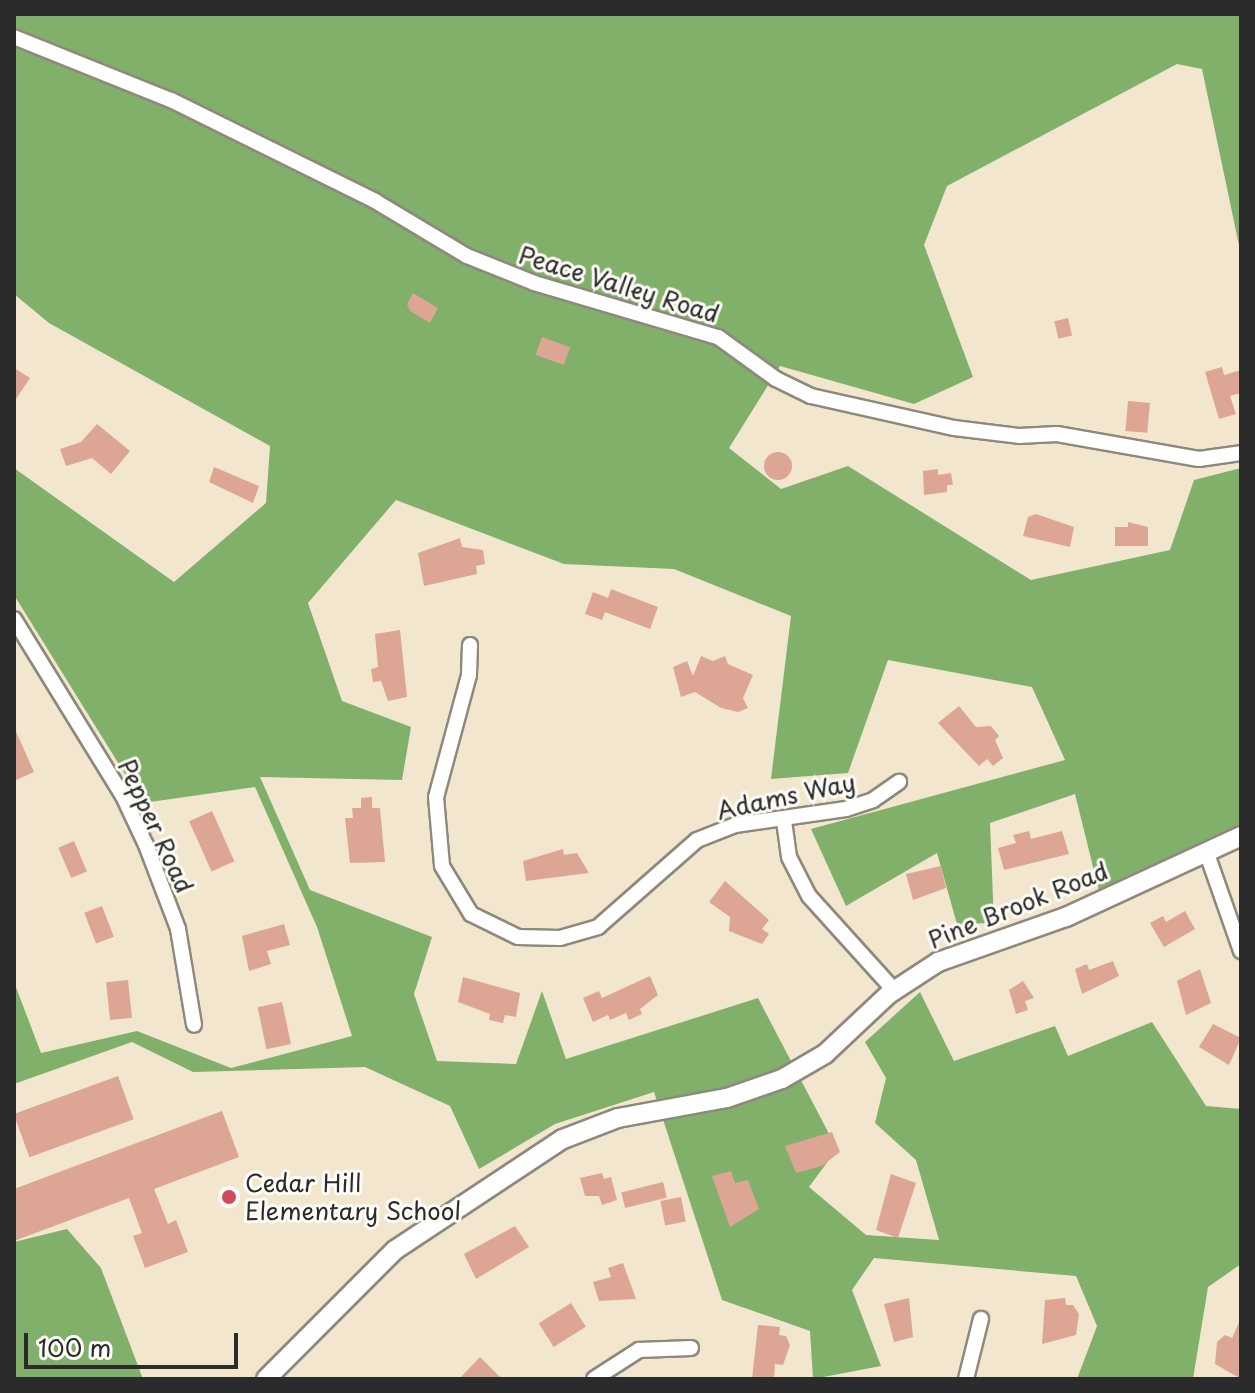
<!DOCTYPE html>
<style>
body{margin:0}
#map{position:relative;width:1255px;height:1393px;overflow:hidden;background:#f2e7ce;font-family:"Playpen Sans",sans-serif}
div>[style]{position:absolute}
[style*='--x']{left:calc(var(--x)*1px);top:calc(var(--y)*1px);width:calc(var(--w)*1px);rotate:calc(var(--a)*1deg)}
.forest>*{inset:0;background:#80b06a}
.building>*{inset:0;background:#dda594;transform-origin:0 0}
.round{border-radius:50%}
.roads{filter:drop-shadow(2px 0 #8e897c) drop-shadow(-2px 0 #8e897c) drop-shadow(0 2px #8e897c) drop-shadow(0 -2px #8e897c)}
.minor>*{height:14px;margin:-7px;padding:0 7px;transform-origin:7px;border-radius:7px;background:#fff}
.tertiary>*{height:18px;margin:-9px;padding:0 9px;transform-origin:9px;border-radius:9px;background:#fff}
.dots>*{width:22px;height:22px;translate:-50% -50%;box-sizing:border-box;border:4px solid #fdfcf7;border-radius:50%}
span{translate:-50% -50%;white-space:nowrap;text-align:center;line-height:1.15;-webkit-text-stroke:6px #fdfcf7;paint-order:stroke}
.street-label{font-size:24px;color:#2b2b2b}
.poi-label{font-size:24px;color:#2b2b2b}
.left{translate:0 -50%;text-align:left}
.frame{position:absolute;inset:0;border:16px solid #2b2b2b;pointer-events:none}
.scale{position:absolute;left:24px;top:1333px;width:214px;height:36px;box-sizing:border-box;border:4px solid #2b2b2b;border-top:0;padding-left:10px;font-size:24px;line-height:28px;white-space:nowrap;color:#2b2b2b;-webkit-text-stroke:6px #fdfcf7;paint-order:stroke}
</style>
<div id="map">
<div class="forest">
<i style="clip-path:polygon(14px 14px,1241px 14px,1241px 255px,1202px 69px,1177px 64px,947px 186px,924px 245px,973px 377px,914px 404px,780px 366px,729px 448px,781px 489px,848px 466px,1031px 580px,1170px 550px,1194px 480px,1241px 468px,1241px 833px,1100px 895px,1075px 794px,990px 823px,994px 923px,957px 924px,937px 853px,846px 906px,811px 829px,1065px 760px,1032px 687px,888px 660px,848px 773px,771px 779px,791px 616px,674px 569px,564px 564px,396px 500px,308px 603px,342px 701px,411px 727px,402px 780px,260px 777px,310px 890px,432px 937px,414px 994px,437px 1061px,516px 1064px,542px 991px,566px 1059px,758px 998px,837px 1149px,809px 1187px,866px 1235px,939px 1240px,916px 1160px,875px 1123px,886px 1078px,865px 1042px,920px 992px,954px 1061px,1055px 1026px,1068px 1056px,1152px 1022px,1206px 1106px,1241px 1109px,1241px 1264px,1208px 1287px,1193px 1379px,1077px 1379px,1097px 1326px,1076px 1276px,874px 1258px,852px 1290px,881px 1366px,813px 1379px,810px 1331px,722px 1300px,654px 1092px,555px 1124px,479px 1169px,450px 1106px,365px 1067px,193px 1072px,132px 1042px,14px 1084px,14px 982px,41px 1053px,137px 1031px,231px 1068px,352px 1036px,317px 927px,255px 787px,143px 803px,14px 595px,14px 468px,174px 582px,266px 503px,270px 446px,49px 323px,14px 294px)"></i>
<i style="clip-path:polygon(67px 1229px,101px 1268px,143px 1379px,14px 1379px,14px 1242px)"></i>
</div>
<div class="building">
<i style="clip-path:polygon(413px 293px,438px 308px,430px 323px,410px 311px,407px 304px)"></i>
<i style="left:1068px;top:318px;width:18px;height:14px;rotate:77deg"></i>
<i style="left:542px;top:337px;width:30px;height:19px;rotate:20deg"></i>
<i style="clip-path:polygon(1222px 367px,1224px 375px,1241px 370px,1241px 393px,1230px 396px,1236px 414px,1219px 419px,1205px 372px)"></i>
<i style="clip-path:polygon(14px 368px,30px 378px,14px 402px)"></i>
<i style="left:1128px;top:401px;width:22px;height:30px;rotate:5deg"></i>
<i style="clip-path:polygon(97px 424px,130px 451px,111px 474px,92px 458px,66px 466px,60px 449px,81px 442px)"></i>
<i class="round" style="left:764px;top:452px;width:28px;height:28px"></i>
<i style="clip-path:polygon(214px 467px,259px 486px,253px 503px,209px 482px)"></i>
<i style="clip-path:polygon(938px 469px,938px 475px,951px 473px,953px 485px,947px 485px,947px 492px,924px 495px,923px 471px)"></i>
<i style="clip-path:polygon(1036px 514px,1074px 527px,1070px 547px,1023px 536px,1028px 517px)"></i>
<i style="clip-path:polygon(1128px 522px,1148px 527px,1148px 546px,1115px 546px,1115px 527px,1128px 527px)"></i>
<i style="clip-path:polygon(460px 538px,462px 547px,483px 550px,485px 564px,476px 566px,477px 574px,424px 586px,418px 553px)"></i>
<i style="clip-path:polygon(611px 589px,658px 607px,650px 629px,605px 612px,602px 620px,585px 614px,593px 592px,608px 598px)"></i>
<i style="clip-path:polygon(400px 630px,407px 697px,388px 701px,381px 681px,373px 682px,371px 669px,378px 667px,375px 634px)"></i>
<i style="clip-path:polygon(701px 656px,713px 661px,725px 656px,728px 664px,753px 675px,743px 698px,748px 708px,738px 712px,721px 708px,695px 692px,681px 697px,673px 667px,687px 661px,693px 676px)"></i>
<i style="clip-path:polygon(959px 706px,976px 727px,991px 726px,999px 736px,995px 740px,1003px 758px,993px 766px,987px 759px,979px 766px,938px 723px)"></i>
<i style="clip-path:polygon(14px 727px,34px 772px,14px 781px)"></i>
<i style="clip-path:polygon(372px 797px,372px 808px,380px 808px,385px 862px,350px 863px,345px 818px,353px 818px,352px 808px,361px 808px,361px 798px)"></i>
<i style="left:212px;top:811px;width:55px;height:25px;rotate:66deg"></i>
<i style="clip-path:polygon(1029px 831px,1031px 839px,1062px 831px,1069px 854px,1004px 870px,998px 848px,1016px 843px,1013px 835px)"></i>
<i style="left:74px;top:841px;width:33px;height:17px;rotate:67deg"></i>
<i style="clip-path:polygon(563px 849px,564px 855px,577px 853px,589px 873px,526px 881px,523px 861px)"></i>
<i style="clip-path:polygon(941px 866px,946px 888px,913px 900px,906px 874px)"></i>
<i style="clip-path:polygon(725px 881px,769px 920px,762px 929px,769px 934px,762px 944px,729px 931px,730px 917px,709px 902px)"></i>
<i style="left:102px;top:906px;width:33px;height:19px;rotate:69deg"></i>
<i style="clip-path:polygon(1185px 911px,1195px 929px,1164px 947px,1150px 923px,1163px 916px,1166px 922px)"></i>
<i style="clip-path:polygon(284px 924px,290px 945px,267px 951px,271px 964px,249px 971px,242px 936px)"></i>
<i style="clip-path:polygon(1113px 961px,1119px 976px,1082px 994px,1075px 969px,1087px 964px,1089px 970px)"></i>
<i style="clip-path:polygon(1200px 969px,1211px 1003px,1186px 1015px,1177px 981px)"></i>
<i style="clip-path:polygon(650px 976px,658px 995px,640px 1009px,642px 1014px,629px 1020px,626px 1013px,610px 1020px,608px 1015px,593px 1022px,583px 998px,599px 991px,602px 998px)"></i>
<i style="clip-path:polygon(463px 977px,520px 993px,516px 1017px,505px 1015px,503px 1023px,489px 1020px,490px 1014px,458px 1002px)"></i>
<i style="left:128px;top:980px;width:38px;height:22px;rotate:84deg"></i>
<i style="clip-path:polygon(1023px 981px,1034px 998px,1025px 1001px,1028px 1010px,1016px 1014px,1009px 990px)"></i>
<i style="left:282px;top:1002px;width:43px;height:25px;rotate:78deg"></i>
<i style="clip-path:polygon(1213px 1024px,1241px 1038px,1229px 1065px,1199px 1047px)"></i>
<i style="left:118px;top:1076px;width:46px;height:111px;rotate:70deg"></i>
<i style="clip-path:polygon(222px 1111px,239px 1157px,154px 1189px,168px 1224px,176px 1220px,188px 1252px,145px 1268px,133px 1236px,142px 1233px,129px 1198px,14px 1241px,14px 1189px)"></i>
<i style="clip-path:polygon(832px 1132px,840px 1152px,822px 1166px,796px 1173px,785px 1146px)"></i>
<i style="clip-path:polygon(731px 1171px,735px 1183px,748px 1180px,759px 1209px,730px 1227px,712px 1176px)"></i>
<i style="clip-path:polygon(602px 1173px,604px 1179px,611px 1177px,617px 1200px,602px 1205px,599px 1196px,585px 1196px,580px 1178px)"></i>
<i style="clip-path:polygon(891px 1174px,916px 1183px,898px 1238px,876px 1230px)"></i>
<i style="left:663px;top:1182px;width:16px;height:43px;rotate:76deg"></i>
<i style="left:681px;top:1197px;width:25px;height:21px;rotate:79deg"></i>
<i style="clip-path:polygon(515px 1226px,529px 1247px,476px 1279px,464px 1254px)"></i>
<i style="clip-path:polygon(623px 1263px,636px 1299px,599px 1301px,593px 1282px,611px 1277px,608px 1268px)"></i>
<i style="clip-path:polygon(909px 1298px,913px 1337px,894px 1342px,884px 1304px)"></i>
<i style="clip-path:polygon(1065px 1298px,1066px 1305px,1073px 1305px,1079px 1314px,1076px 1335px,1042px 1344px,1045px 1300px)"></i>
<i style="left:571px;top:1303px;width:28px;height:38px;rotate:58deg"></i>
<i style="clip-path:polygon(1241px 1318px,1241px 1379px,1215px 1364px,1217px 1342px,1225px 1335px,1232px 1338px)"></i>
<i style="clip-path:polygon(758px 1325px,780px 1327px,779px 1335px,786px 1336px,790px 1345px,783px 1365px,775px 1364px,774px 1379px,752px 1379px)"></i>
<i style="clip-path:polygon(480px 1357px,502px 1379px,459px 1379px)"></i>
</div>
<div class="roads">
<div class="minor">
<i style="--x:14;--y:37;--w:169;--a:21.9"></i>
<i style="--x:171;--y:100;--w:228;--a:26.3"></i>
<i style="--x:375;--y:201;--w:107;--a:30.9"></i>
<i style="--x:467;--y:256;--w:72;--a:21.9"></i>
<i style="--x:534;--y:283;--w:192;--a:16.4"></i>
<i style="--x:718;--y:337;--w:72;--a:35.9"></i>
<i style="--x:776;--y:379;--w:39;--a:26"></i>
<i style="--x:811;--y:396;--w:147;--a:12.6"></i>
<i style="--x:954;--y:428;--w:65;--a:7"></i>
<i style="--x:1019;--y:436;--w:38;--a:-3"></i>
<i style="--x:1057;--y:434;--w:144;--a:10"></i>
<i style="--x:1199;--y:459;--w:42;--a:-8.1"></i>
<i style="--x:14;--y:619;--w:208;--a:58.4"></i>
<i style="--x:123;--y:796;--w:54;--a:64.9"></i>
<i style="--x:146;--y:845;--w:90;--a:69.1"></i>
<i style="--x:178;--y:929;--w:97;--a:80.5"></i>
<i style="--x:470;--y:645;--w:30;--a:92"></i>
<i style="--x:469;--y:675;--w:126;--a:105.1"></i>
<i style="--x:436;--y:797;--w:69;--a:85"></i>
<i style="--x:442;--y:866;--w:56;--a:58.9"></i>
<i style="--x:471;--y:914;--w:52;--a:26.1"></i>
<i style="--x:518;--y:937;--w:42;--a:1.4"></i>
<i style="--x:560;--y:938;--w:40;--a:-16"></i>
<i style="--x:598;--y:927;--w:132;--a:-41.3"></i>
<i style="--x:697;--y:840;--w:41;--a:-21.5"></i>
<i style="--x:735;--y:825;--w:112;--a:-8.2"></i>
<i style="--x:846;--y:809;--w:28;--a:-18"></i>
<i style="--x:873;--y:800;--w:32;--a:-35"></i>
<i style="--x:784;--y:821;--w:36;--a:82"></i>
<i style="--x:789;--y:857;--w:44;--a:62.9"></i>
<i style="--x:809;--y:896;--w:127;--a:47.9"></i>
<i style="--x:1206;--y:851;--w:106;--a:70.7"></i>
<i style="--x:594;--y:1379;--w:54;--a:-32.8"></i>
<i style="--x:639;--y:1350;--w:52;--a:-2.2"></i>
<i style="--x:966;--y:1379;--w:62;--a:-76"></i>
</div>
<div class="tertiary">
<i style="--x:266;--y:1379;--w:182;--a:-45"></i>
<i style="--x:395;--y:1250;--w:201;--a:-33.5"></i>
<i style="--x:563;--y:1139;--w:59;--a:-20.9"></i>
<i style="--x:618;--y:1118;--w:111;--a:-10.4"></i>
<i style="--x:727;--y:1098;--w:58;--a:-19.1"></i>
<i style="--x:782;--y:1079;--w:50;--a:-30.2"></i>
<i style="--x:825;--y:1054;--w:88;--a:-43.2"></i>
<i style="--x:889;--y:994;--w:59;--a:-33.1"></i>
<i style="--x:938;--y:962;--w:136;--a:-19.4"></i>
<i style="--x:1066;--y:917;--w:193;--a:-24.8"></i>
</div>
</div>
<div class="dots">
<i style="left:229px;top:1197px;background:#d1495b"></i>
</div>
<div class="street-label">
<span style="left:619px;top:284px;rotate:17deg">Peace Valley Road</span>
<span style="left:786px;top:796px;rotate:-12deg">Adams Way</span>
<span style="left:156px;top:826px;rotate:65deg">Pepper Road</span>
<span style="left:1018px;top:905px;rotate:-22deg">Pine Brook Road</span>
</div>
<div class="poi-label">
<span class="left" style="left:245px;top:1197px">Cedar Hill<br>Elementary School</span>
</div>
<div class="frame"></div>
<div class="scale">100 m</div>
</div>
